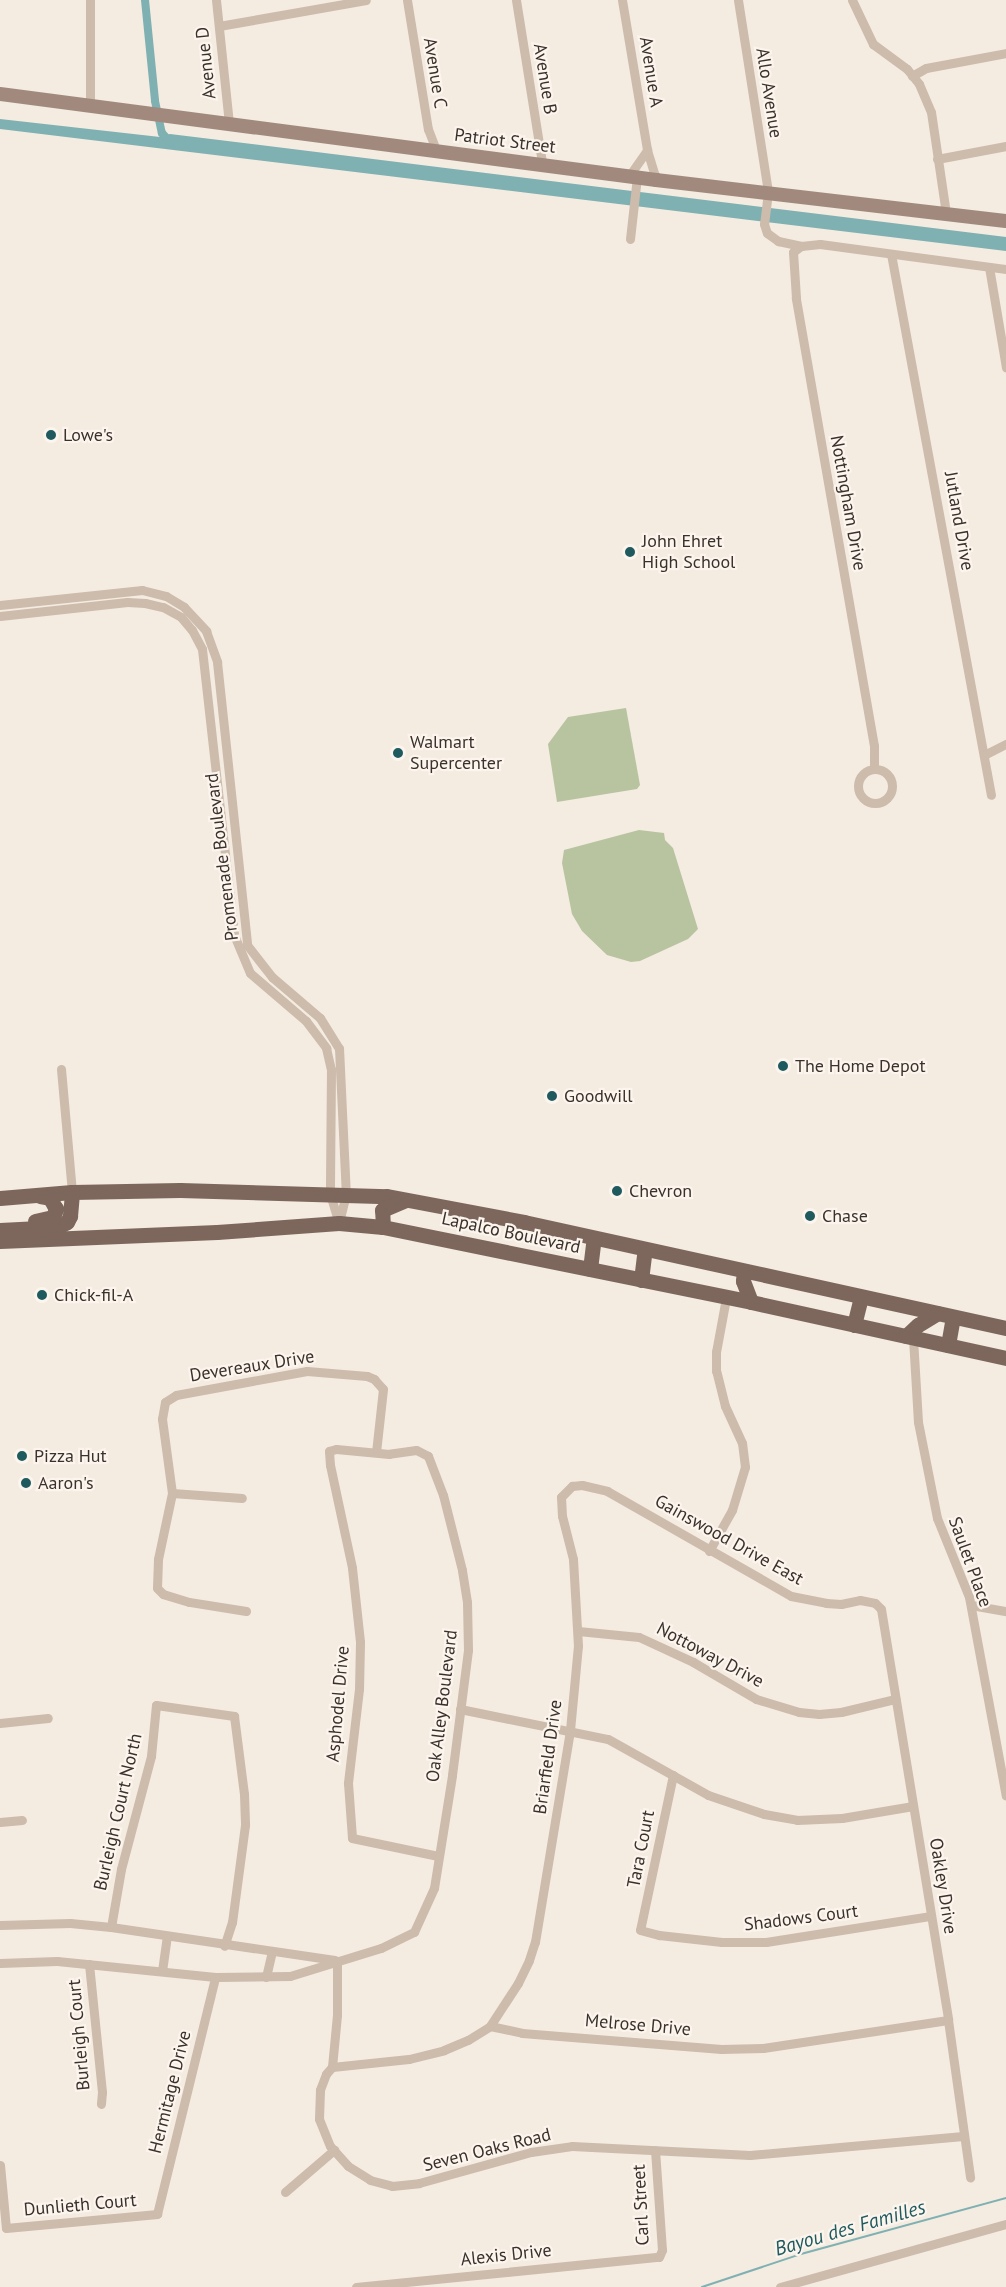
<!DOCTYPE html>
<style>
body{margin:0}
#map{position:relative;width:1006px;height:2287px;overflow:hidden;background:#f4ebe1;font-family:"PT Sans",sans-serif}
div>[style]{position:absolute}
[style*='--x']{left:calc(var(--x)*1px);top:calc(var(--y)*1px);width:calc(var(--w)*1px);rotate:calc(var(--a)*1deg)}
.green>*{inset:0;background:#b8c4a0}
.water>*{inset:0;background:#7fb0b2}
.stream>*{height:2px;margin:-1px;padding:0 1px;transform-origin:1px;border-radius:1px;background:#7fb0b2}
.canal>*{height:8px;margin:-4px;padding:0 4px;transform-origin:4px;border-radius:4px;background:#7fb0b2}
.minor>*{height:9px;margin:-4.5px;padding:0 4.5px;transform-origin:4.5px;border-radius:4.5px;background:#cdbbac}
.minor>.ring{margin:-4.5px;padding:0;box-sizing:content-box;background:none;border:9px solid #cdbbac;border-radius:50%}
.secondary>*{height:14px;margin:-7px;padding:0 7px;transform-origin:7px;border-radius:7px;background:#a18a7d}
.primary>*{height:15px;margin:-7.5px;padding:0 7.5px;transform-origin:7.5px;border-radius:7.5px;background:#7d675c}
.dots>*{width:16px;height:16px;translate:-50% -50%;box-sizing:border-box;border:3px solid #fbf5ee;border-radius:50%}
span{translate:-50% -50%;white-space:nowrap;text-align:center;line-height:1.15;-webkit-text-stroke:4.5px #fbf5ee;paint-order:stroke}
.street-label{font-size:18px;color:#3b302b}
.poi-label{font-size:18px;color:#3b302b}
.left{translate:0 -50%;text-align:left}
.water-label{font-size:20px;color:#1f5a5e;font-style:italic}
</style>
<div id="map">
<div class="green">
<i style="clip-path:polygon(626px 708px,640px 785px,637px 789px,557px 802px,548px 744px,568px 717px)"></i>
<i style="clip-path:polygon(639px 830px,664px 833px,665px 840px,673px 848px,698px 929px,688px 939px,640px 961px,631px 962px,607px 955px,582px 931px,572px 914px,562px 863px,564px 850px)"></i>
</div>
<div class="water">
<i style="clip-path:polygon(0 119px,160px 137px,170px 134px,1006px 237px,1006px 251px,0 129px)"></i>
</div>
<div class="stream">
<i style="--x:702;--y:2287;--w:104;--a:-18.4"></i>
<i style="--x:801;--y:2254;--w:213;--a:-15.3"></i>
</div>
<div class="canal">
<i style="--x:145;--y:0;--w:101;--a:84.3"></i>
<i style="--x:155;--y:101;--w:33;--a:78"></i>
<i style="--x:162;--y:133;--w:12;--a:48"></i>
</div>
<div class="minor">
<i style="--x:216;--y:0;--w:124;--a:84"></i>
<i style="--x:407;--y:0;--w:131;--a:80.8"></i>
<i style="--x:428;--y:129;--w:22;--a:69"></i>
<i style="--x:516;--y:0;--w:165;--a:80.9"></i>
<i style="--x:622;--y:0;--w:152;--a:80.5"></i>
<i style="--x:647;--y:150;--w:31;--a:73"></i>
<i style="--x:738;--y:0;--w:194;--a:81.1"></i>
<i style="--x:768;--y:192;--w:32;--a:97"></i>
<i style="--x:764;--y:224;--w:9;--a:72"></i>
<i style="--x:767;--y:233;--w:14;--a:36"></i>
<i style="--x:778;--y:241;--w:24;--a:12"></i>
<i style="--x:852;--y:0;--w:49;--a:64.5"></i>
<i style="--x:873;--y:44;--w:42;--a:36.3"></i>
<i style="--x:907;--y:69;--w:19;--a:51"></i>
<i style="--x:919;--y:84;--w:30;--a:67"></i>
<i style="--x:931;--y:112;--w:103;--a:81.6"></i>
<i style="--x:219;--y:26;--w:149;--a:-10"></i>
<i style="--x:912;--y:76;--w:16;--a:-30"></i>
<i style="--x:926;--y:68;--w:81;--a:-10.6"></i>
<i style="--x:90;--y:106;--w:106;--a:-90"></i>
<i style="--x:937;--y:159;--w:70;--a:-10.7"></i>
<i style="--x:629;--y:176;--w:32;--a:-55"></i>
<i style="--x:630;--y:239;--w:62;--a:-83.6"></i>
<i style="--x:891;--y:254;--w:550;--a:79.53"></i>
<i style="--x:989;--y:267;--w:102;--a:80.4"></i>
<i style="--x:0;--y:605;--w:143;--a:-6"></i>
<i style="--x:142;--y:590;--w:25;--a:14"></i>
<i style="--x:166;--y:596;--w:21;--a:31"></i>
<i style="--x:184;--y:607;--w:33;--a:47"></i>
<i style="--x:206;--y:631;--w:33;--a:70"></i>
<i style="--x:217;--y:662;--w:285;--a:83.9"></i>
<i style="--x:247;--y:945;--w:41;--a:52"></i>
<i style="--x:272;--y:977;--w:63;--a:40.5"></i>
<i style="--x:320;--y:1018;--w:36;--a:58"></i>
<i style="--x:339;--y:1048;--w:146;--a:87.3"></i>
<i style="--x:346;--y:1194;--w:30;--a:104"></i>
<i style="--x:0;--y:616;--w:128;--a:-6.3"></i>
<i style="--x:127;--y:602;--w:18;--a:3"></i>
<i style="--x:145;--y:603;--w:18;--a:13"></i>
<i style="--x:163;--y:607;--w:21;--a:29"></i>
<i style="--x:181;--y:617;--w:17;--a:50"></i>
<i style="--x:192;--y:630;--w:21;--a:62"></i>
<i style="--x:202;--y:649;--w:288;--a:83.6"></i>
<i style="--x:234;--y:935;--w:41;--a:67.2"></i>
<i style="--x:250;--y:973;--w:74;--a:40.6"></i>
<i style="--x:306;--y:1021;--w:34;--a:53"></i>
<i style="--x:326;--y:1048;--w:22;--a:77"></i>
<i style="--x:331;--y:1069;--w:125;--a:90.5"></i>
<i style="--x:330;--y:1194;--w:27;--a:73"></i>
<i style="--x:984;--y:755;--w:25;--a:-27"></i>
<i style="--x:874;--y:769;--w:23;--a:-90"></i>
<i style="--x:874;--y:746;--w:455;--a:-99.9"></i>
<i style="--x:796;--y:298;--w:46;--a:-93.7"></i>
<i style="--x:793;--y:252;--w:10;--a:-37"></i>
<i style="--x:801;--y:246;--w:19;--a:-6"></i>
<i style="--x:820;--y:244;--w:188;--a:7.7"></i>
<i class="ring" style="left:858px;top:769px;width:25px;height:25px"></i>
<i style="--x:61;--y:1069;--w:123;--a:84.9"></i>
<i style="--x:913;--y:1338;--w:84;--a:86.6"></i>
<i style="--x:918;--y:1422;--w:98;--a:78.8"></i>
<i style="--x:937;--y:1518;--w:85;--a:67.9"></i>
<i style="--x:969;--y:1597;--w:202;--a:79.5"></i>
<i style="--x:172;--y:1493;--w:70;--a:4.1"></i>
<i style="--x:709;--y:1551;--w:47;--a:-60.7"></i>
<i style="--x:732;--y:1510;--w:45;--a:-73.2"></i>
<i style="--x:745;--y:1467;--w:24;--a:-97"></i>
<i style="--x:742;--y:1443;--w:41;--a:-114.7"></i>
<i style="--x:725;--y:1406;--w:36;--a:-104"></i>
<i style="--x:716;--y:1371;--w:19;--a:-90"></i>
<i style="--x:716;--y:1352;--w:55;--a:-79.5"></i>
<i style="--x:971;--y:1605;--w:36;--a:10"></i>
<i style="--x:246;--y:1611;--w:58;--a:-171"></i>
<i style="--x:189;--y:1602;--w:27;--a:-163"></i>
<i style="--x:163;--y:1594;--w:8;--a:-135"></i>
<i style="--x:157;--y:1588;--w:29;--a:-88"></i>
<i style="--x:158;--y:1559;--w:67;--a:-78"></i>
<i style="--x:172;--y:1493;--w:75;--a:-97.7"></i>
<i style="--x:162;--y:1419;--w:17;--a:-80"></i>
<i style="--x:165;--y:1402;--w:13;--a:-32"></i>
<i style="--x:176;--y:1395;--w:133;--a:-10.4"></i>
<i style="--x:307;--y:1371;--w:60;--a:4.8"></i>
<i style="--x:367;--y:1376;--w:8;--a:23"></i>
<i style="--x:374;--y:1379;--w:13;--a:48"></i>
<i style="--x:383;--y:1389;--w:63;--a:96.3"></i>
<i style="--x:578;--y:1631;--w:61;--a:5.6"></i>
<i style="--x:639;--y:1637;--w:60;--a:24.8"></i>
<i style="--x:693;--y:1662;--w:73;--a:30.4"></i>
<i style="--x:756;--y:1699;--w:45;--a:16.8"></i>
<i style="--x:799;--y:1712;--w:20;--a:6"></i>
<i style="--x:819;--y:1714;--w:22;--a:-5"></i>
<i style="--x:841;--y:1712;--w:56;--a:-13.5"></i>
<i style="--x:460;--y:1709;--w:151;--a:11.5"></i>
<i style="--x:608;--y:1739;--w:115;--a:29.2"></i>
<i style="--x:708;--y:1795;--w:59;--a:18.7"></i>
<i style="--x:764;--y:1814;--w:34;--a:10"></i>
<i style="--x:797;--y:1820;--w:45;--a:-2.5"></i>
<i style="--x:842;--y:1818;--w:72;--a:-9.6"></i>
<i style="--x:0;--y:1723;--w:48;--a:-5.9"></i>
<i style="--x:673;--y:1775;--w:158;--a:102"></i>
<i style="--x:640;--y:1930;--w:20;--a:15"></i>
<i style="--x:659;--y:1935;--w:63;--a:6.3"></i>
<i style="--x:722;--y:1942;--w:44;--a:0"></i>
<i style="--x:766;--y:1942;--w:167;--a:-9"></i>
<i style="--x:0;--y:1822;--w:22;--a:-5"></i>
<i style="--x:0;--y:1925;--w:70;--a:-1.6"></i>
<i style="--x:70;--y:1923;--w:41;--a:5.6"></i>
<i style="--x:111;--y:1927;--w:226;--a:8.4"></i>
<i style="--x:111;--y:1927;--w:59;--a:-80.2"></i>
<i style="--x:121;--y:1869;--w:117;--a:-75.1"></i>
<i style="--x:151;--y:1756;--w:51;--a:-84.4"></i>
<i style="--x:156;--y:1705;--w:79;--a:8"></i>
<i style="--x:234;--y:1716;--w:79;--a:82.7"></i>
<i style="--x:244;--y:1794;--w:31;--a:88"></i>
<i style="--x:245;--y:1825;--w:98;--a:97.6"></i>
<i style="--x:232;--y:1922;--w:25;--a:108"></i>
<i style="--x:337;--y:1961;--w:54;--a:90"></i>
<i style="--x:337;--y:2015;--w:52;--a:95.5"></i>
<i style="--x:332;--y:2067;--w:9;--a:131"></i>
<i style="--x:326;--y:2074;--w:17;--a:111"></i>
<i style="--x:320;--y:2090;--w:29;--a:92"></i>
<i style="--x:319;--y:2119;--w:29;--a:68"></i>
<i style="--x:330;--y:2146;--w:27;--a:48"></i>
<i style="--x:348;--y:2166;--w:26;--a:32"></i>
<i style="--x:370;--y:2180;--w:23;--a:15"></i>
<i style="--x:392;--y:2186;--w:27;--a:-6"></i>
<i style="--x:419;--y:2183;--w:116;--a:-15.5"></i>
<i style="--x:531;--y:2152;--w:41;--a:-8.3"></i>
<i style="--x:572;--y:2146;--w:178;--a:2.9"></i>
<i style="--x:750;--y:2155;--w:214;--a:-5.1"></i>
<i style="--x:0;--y:1963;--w:57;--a:-2"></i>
<i style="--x:57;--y:1961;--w:159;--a:5.8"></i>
<i style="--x:215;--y:1977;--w:75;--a:-0.8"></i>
<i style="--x:290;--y:1976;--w:95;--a:-17.1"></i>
<i style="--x:381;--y:1948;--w:37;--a:-26"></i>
<i style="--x:414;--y:1932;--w:48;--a:-65.6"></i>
<i style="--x:434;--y:1888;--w:114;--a:-80.9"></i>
<i style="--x:452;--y:1775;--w:126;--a:-82.7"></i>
<i style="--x:468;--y:1650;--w:48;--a:-91.2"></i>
<i style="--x:467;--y:1602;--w:32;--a:-99"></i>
<i style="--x:462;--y:1570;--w:77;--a:-104.2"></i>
<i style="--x:443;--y:1495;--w:42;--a:-111"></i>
<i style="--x:428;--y:1456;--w:13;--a:-153"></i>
<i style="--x:416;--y:1450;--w:27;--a:172"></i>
<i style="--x:389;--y:1454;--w:53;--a:-174.6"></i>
<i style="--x:336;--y:1449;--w:7;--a:164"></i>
<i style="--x:329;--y:1451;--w:14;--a:86"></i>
<i style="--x:330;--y:1465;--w:105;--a:77.9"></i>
<i style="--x:352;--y:1568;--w:74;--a:83.8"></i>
<i style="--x:360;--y:1642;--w:47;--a:91.2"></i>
<i style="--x:359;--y:1689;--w:95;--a:96.7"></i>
<i style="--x:348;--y:1783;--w:55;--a:85.8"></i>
<i style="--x:352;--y:1838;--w:88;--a:11.8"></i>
<i style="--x:89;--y:1964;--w:129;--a:84.2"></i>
<i style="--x:102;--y:2092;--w:12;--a:95"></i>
<i style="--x:162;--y:1971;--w:35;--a:-82"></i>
<i style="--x:266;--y:1977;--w:26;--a:-77"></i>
<i style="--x:490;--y:2026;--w:33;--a:12"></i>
<i style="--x:522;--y:2033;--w:200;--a:4.6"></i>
<i style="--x:721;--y:2049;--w:42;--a:-1.4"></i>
<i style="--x:763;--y:2048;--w:187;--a:-8.6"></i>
<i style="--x:332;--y:2067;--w:77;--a:-5.9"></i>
<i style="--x:409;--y:2059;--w:36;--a:-14"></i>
<i style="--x:444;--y:2050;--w:26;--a:-23"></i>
<i style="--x:468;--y:2040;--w:26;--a:-32"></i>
<i style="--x:490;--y:2026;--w:51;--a:-56.9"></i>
<i style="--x:518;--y:1983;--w:25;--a:-64"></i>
<i style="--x:529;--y:1960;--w:19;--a:-72"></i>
<i style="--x:535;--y:1942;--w:215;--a:-80.6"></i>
<i style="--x:570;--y:1730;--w:84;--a:-84.6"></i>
<i style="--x:578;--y:1646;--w:87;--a:-93.3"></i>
<i style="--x:573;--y:1559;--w:44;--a:-104.3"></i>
<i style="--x:562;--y:1516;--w:19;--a:-93"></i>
<i style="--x:561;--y:1497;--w:16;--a:-45"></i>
<i style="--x:572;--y:1486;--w:10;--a:-6"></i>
<i style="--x:582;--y:1485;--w:26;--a:13"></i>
<i style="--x:607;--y:1491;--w:212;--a:29.7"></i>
<i style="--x:791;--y:1596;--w:36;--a:11"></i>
<i style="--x:826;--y:1603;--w:15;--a:4"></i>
<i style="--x:841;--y:1604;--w:19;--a:-12"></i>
<i style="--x:860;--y:1600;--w:15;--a:11"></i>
<i style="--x:875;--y:1603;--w:8;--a:45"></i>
<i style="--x:881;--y:1609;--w:416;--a:80.7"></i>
<i style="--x:948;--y:2020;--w:159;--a:82"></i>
<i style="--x:0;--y:2165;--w:63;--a:84.6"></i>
<i style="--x:6;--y:2228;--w:152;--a:-5.3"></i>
<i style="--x:157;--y:2214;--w:244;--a:-76.2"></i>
<i style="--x:285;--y:2192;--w:65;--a:-40.6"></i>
<i style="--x:356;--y:2287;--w:304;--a:-5.7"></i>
<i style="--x:659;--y:2257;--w:8;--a:-67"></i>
<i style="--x:662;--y:2250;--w:100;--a:-94"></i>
<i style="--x:780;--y:2287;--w:235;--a:-15.6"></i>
</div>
<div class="secondary">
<i style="--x:0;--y:94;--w:662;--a:7.47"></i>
<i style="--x:656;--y:180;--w:352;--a:6.7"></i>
</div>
<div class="primary">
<i style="--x:0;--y:1198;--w:72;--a:-4.8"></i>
<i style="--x:72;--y:1192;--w:108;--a:-1.1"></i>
<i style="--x:180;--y:1190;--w:207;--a:1.7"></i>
<i style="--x:387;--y:1196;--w:139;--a:10.7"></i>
<i style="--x:524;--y:1222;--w:494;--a:12.4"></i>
<i style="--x:35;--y:1221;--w:18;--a:-13"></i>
<i style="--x:53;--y:1217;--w:9;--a:-69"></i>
<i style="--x:56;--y:1209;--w:13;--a:-119"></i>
<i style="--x:50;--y:1198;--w:10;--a:-169"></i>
<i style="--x:383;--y:1227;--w:17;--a:-93"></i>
<i style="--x:382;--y:1210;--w:25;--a:-23"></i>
<i style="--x:0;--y:1230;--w:58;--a:-3"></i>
<i style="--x:58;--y:1227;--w:10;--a:-29"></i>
<i style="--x:67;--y:1222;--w:7;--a:-63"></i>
<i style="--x:70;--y:1216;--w:24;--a:-85"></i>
<i style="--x:0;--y:1241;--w:217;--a:-2.4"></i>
<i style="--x:217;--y:1232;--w:122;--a:-4.2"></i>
<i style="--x:339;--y:1223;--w:44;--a:5.2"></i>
<i style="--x:383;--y:1227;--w:376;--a:11.5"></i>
<i style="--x:751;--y:1302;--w:261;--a:12.4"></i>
<i style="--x:590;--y:1269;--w:31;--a:-83"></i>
<i style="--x:744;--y:1271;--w:10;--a:96"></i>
<i style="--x:743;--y:1281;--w:22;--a:69"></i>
<i style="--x:641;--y:1280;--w:31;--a:-83"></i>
<i style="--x:854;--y:1325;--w:29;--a:-76"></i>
<i style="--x:906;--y:1336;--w:16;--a:-43"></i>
<i style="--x:918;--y:1325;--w:23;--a:-31"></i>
<i style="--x:948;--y:1345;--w:28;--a:-80"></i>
</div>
<div class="dots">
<i style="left:51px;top:435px;background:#1f5a5e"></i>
<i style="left:630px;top:552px;background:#1f5a5e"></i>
<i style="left:398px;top:753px;background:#1f5a5e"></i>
<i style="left:783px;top:1066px;background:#1f5a5e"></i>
<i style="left:552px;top:1096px;background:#1f5a5e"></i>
<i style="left:617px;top:1191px;background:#1f5a5e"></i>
<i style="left:810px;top:1216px;background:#1f5a5e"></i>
<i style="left:42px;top:1295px;background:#1f5a5e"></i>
<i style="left:22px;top:1456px;background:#1f5a5e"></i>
<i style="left:26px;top:1483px;background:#1f5a5e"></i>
</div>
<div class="street-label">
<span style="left:206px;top:63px;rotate:-96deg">Avenue D</span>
<span style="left:651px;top:72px;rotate:81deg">Avenue A</span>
<span style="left:435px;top:73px;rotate:81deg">Avenue C</span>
<span style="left:545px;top:79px;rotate:81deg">Avenue B</span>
<span style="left:769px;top:93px;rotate:81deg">Allo Avenue</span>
<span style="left:505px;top:141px;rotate:7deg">Patriot Street</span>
<span style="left:848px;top:503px;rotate:80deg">Nottingham Drive</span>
<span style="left:959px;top:521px;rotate:80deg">Jutland Drive</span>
<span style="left:222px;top:857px;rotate:-97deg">Promenade Boulevard</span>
<span style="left:511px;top:1233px;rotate:12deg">Lapalco Boulevard</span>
<span style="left:252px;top:1366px;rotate:-9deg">Devereaux Drive</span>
<span style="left:729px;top:1540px;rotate:29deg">Gainswood Drive East</span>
<span style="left:970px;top:1562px;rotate:70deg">Saulet Place</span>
<span style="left:710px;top:1655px;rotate:28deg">Nottoway Drive</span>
<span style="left:338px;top:1704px;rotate:-85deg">Asphodel Drive</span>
<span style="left:442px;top:1706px;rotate:-83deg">Oak Alley Boulevard</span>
<span style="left:548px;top:1757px;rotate:-82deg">Briarfield Drive</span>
<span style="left:118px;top:1812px;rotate:-77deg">Burleigh Court North</span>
<span style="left:641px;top:1849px;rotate:-79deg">Tara Court</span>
<span style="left:943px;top:1886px;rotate:81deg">Oakley Drive</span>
<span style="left:801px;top:1918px;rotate:-7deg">Shadows Court</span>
<span style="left:638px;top:2025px;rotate:5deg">Melrose Drive</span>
<span style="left:79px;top:2035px;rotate:-95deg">Burleigh Court</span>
<span style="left:170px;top:2092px;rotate:-76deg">Hermitage Drive</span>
<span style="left:487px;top:2150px;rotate:-14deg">Seven Oaks Road</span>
<span style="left:80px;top:2205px;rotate:-5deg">Dunlieth Court</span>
<span style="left:641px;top:2205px;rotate:-93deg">Carl Street</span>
<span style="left:506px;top:2255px;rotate:-6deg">Alexis Drive</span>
</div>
<div class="poi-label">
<span class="left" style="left:63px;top:435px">Lowe's</span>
<span class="left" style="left:642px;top:552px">John Ehret<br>High School</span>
<span class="left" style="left:410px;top:753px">Walmart<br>Supercenter</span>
<span class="left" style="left:795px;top:1066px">The Home Depot</span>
<span class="left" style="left:564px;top:1096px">Goodwill</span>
<span class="left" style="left:629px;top:1191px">Chevron</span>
<span class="left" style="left:822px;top:1216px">Chase</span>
<span class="left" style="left:54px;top:1295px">Chick-fil-A</span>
<span class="left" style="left:34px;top:1456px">Pizza Hut</span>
<span class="left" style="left:38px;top:1483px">Aaron's</span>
</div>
<div class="water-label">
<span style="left:850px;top:2228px;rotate:-16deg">Bayou des Familles</span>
</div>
</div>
